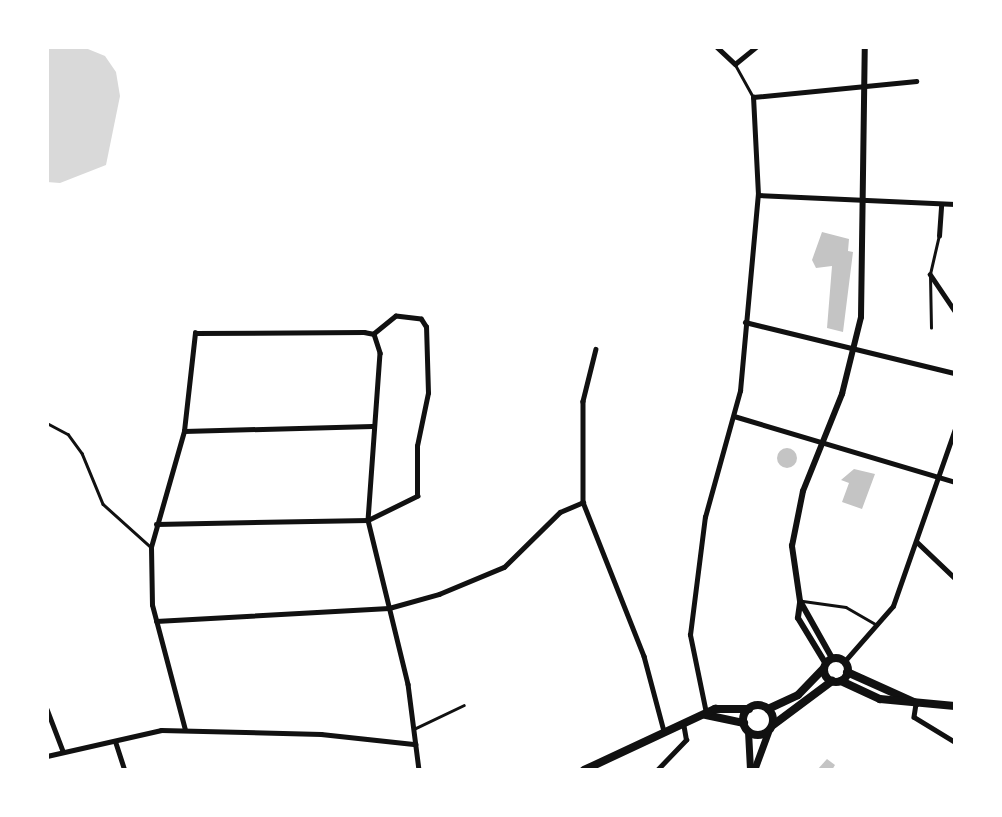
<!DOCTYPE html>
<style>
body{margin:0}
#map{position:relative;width:1002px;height:817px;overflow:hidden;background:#fff;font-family:Poppins,sans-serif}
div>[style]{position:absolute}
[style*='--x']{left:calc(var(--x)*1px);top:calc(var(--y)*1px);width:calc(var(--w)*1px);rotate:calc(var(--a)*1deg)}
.water>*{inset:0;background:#d9d9d9}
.building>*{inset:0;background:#c4c4c4}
.round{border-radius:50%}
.service>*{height:2.5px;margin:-1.25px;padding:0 1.25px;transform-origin:1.25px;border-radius:1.25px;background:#111}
.minor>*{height:4.5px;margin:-2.25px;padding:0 2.25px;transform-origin:2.25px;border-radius:2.25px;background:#111}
.tertiary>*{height:6px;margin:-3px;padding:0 3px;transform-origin:3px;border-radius:3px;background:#111}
.secondary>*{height:7px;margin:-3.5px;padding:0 3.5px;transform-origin:3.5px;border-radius:3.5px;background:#111}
.primary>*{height:8px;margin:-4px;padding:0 4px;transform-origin:4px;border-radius:4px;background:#111}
.primary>.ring{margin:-4px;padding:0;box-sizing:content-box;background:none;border:8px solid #111;border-radius:50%}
span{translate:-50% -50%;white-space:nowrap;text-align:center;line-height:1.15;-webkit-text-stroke:7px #fff;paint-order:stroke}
.frame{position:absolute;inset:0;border:49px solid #fff;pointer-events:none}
</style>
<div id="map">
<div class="water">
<i style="clip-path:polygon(47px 47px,83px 47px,105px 56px,116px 72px,120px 96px,106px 165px,60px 183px,47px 182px)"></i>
</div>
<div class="building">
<i style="clip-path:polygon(822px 232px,849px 239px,848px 251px,853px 252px,843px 332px,827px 328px,832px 266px,816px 268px,812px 260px)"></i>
<i class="round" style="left:777px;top:448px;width:20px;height:20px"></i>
<i style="clip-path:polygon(854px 469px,875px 474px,862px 509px,842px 502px,849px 483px,841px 480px)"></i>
<i style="clip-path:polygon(827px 759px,835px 765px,832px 770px,817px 770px)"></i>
</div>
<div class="service">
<i style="--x:735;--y:64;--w:38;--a:61"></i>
<i style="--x:931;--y:328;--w:54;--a:-91.1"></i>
<i style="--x:930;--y:274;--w:39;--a:-77"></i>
<i style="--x:47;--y:423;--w:24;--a:28"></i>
<i style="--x:68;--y:434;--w:24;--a:54"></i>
<i style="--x:82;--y:453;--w:55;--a:67.6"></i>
<i style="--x:103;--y:504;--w:64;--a:41.9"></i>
<i style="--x:803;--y:601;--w:43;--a:7.9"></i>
<i style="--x:846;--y:607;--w:36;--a:30"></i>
<i style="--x:414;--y:729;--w:55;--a:-25.6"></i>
</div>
<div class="minor">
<i style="--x:717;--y:47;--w:25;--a:43"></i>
<i style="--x:735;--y:64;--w:27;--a:-39"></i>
<i style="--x:758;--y:195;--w:197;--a:2.6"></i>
<i style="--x:939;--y:236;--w:30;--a:-86"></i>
<i style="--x:930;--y:274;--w:45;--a:56"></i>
<i style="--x:745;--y:322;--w:216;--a:13.7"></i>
<i style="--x:596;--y:349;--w:54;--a:104"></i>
<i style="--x:583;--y:401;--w:101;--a:90"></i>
<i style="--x:583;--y:502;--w:166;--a:68.4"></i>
<i style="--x:644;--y:656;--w:78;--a:75.1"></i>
<i style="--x:734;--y:416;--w:231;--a:16.6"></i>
<i style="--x:184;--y:431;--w:188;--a:-1.5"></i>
<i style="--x:156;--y:524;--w:212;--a:-1.1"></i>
<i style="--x:368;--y:520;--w:55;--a:-26.1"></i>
<i style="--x:417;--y:496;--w:50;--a:-90"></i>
<i style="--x:417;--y:446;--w:54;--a:-78.3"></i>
<i style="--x:428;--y:393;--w:66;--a:-91.7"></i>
<i style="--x:426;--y:327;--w:9;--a:-122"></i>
<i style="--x:421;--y:319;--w:25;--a:-173"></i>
<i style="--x:396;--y:316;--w:28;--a:141"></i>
<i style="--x:917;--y:542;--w:52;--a:43.5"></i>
<i style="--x:156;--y:621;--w:233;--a:-3.2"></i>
<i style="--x:389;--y:608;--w:52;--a:-15.6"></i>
<i style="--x:439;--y:594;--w:70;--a:-22.6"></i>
<i style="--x:504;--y:567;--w:78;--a:-44.5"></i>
<i style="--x:560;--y:512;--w:25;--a:-23"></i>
<i style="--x:844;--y:662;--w:74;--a:-48.8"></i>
<i style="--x:893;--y:606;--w:188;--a:-70.7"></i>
<i style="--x:916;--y:704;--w:13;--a:99"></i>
<i style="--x:914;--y:717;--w:48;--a:31.4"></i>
<i style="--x:47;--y:709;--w:45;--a:69.1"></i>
<i style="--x:706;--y:713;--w:80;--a:-101.6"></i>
<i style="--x:690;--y:635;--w:119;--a:-82.8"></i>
<i style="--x:705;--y:517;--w:131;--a:-74.5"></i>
<i style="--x:740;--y:391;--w:197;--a:-84.8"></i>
<i style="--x:758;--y:195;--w:98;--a:-92.9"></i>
<i style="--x:753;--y:97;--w:164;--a:-5.6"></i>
<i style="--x:185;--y:730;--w:129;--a:-104.8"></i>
<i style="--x:152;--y:605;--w:58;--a:-91"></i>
<i style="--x:151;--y:547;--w:121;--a:-74.1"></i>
<i style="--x:184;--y:431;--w:99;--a:-83.6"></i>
<i style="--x:195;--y:333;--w:169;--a:-0.3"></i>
<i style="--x:364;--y:332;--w:10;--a:11"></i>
<i style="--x:374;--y:334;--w:20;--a:72"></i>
<i style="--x:380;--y:353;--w:167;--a:94.1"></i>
<i style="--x:368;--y:520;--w:169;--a:76.3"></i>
<i style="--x:408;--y:684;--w:87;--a:82.7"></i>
<i style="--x:116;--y:743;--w:28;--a:72"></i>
<i style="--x:47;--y:756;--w:117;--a:-12.8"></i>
<i style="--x:161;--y:730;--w:160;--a:1.4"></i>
<i style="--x:321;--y:734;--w:95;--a:6.1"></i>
<i style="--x:657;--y:770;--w:42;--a:-46"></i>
<i style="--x:686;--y:740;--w:17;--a:-100"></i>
</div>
<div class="tertiary">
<i style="--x:800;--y:603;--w:15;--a:98"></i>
<i style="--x:798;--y:618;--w:54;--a:58.7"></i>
<i style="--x:832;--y:658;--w:65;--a:-119.3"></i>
<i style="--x:800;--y:601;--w:56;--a:-98.3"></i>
<i style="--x:792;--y:546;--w:56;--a:-78.7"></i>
<i style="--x:803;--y:491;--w:105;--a:-68.1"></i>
<i style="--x:842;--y:394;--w:79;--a:-76.1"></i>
<i style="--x:861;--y:317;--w:270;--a:-89.2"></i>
</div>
<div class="secondary">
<i style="--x:748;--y:731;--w:39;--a:87"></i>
<i style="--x:754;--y:770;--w:40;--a:-69.8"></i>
</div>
<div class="primary">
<i class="ring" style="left:824px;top:658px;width:16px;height:16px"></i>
<i style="--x:847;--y:672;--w:76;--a:24.2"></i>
<i style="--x:841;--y:681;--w:43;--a:24.8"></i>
<i style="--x:880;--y:699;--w:75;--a:5.3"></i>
<i class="ring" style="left:743px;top:705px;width:22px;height:22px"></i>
<i style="--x:768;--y:709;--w:33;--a:-25"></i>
<i style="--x:798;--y:695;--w:37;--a:-46"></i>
<i style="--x:706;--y:715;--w:39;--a:12"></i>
<i style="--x:773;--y:725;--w:74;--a:-36.7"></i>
<i style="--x:584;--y:770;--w:145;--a:-25"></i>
<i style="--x:715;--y:709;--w:34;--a:0"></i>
</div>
<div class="frame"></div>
</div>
